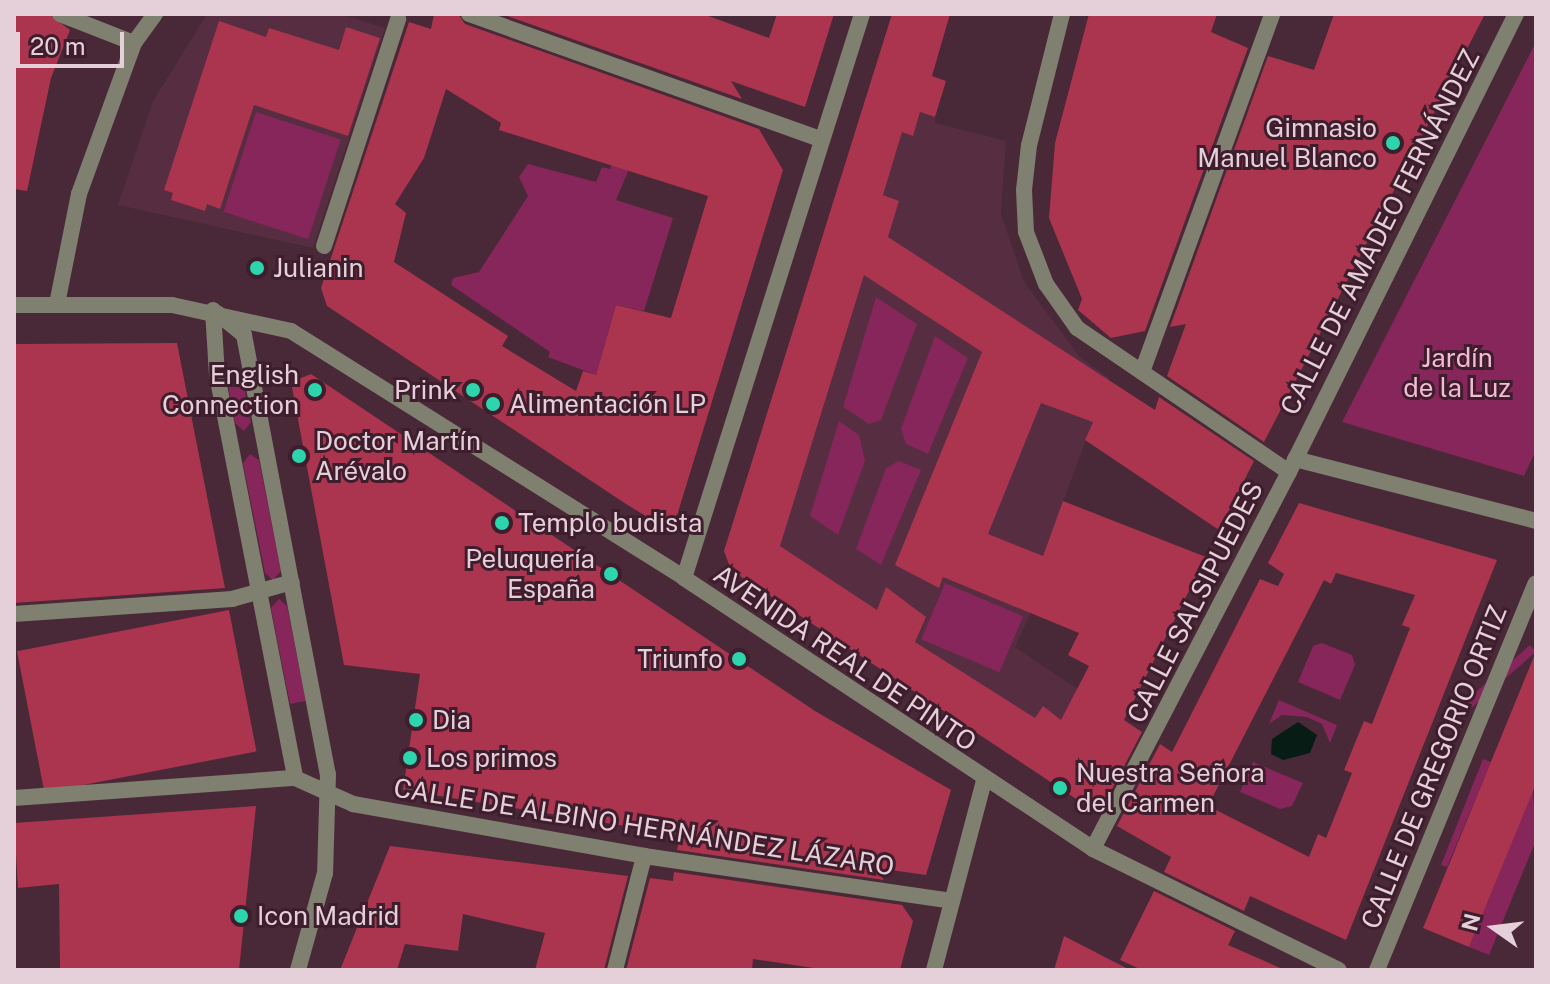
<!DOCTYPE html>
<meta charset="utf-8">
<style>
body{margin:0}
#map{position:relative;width:1550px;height:984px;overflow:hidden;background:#492837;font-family:"Public Sans",sans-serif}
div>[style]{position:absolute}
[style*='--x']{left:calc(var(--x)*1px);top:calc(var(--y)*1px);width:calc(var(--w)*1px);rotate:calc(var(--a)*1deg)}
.built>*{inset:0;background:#562d41}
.green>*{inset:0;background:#86265a;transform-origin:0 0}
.water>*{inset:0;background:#061c15}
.building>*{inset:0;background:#ab344f;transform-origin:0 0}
.pedestrian>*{height:16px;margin:-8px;padding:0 8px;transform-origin:8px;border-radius:8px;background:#7f806f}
.minor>*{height:16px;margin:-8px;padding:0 8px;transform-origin:8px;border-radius:8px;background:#7f806f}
.dots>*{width:22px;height:22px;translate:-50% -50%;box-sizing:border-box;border:4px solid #3e1e2d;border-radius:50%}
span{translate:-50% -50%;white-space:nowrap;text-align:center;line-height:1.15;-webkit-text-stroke:6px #3e1e2d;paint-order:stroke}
.poi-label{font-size:26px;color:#e5cfd8}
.right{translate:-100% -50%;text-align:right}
.left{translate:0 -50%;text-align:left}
.street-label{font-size:26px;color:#e5cfd8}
.park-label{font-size:26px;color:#f4bad3}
.frame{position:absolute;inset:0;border:16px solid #e5cfd8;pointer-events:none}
.north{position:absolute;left:1454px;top:888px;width:80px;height:80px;-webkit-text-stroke:6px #3e1e2d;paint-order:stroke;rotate:284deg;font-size:22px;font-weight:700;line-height:32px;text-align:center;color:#e5cfd8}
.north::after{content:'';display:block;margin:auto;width:28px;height:36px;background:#e5cfd8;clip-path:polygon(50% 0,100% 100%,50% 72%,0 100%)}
.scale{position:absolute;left:16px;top:32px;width:108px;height:36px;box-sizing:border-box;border:4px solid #e5cfd8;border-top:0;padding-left:10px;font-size:24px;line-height:28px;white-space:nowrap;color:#e5cfd8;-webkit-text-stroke:6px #3e1e2d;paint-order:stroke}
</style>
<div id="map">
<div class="built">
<i style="clip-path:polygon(207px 14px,340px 14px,385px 28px,313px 248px,118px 205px,153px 101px)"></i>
<i style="clip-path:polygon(867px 96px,935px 117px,935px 123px,1006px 141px,1001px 214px,1024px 282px,1080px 357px,1109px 378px,1043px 556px,1055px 561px,1015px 647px,1137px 729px,1097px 813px,731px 570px,724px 551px)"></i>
</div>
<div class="green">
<i style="clip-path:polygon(1536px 42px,1536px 450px,1524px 476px,1342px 422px)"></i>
<i style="left:256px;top:112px;width:89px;height:105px;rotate:18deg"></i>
<i style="clip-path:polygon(616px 151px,629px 169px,616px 200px,673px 218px,644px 311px,616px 305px,596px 375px,548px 357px,550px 352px,451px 285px,453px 278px,479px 272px,528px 196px,519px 177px,528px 164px,596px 182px,602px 167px,610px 169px)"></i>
<i style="clip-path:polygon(876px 297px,917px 324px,881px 420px,869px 424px,843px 407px)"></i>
<i style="clip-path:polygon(935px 336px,968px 358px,928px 454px,906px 444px,901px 429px)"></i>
<i style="clip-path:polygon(243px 381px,251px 422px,244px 431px,235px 423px,228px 385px)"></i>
<i style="clip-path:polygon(839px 421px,859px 435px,865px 461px,838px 535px,810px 516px)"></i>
<i style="clip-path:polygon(250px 454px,259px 460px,281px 571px,273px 580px,265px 573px,243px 463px)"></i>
<i style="clip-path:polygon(899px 461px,921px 470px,881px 565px,856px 549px,886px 468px)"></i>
<i style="left:945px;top:583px;width:85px;height:61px;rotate:23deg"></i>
<i style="clip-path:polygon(279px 599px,287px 606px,306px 701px,290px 704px,271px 608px)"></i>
<i style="clip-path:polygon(1322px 643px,1352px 655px,1355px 665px,1340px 700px,1298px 682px,1313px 646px)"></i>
<i style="left:1530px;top:645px;width:9px;height:108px;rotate:49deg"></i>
<i style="clip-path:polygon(1279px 700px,1337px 725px,1330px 743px,1322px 724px,1307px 717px,1282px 715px,1269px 724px)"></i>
<i style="clip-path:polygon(1483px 759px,1491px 762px,1447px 867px,1441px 865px)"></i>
<i style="clip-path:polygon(1253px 762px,1303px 783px,1292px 806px,1280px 809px,1240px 792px)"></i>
<i style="clip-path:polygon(1533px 790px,1536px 840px,1489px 955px,1469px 947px)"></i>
</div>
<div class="water">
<i style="clip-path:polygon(1298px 722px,1317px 735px,1310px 753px,1283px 760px,1271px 754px,1272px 739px)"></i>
</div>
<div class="building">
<i style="clip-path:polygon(14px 14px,49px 14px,70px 30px,51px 78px,27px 191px,14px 189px)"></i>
<i style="clip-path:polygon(evenodd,434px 14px,458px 14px,465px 24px,759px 129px,783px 170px,675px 522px,662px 526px,626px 504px,327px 306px,321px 288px,409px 22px,431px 29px,434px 14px,446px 89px,501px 123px,499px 130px,708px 196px,671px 318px,616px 305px,596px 375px,583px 371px,576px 391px,502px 346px,508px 336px,394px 262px,406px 213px,395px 204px,424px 158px,446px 89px)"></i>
<i style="clip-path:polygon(502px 14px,703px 14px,769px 38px,777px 14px,834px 14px,805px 107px,731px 81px,742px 99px)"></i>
<i style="clip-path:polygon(evenodd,892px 14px,950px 14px,932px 76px,946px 81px,935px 117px,920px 112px,913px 136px,902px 132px,883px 195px,899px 201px,888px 237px,1155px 410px,1159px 397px,1254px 461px,1219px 530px,1085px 440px,1093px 422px,1041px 403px,988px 534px,1043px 556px,1063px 501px,1206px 557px,1124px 720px,1142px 732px,1099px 814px,731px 570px,724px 551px,892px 14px,864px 275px,982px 352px,895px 565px,939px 588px,943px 577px,1079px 633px,1068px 655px,1089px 666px,1061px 720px,1043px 706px,1035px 718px,915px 642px,926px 617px,886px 587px,877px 610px,780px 546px,864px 275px)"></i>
<i style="clip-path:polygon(1089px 14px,1217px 14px,1211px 32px,1248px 48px,1145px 331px,1111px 338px,1078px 310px,1082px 299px,1049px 218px,1055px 143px)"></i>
<i style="clip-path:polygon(1334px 14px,1485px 14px,1264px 442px,1167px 376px,1186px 324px,1170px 327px,1268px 56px,1314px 70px)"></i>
<i style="clip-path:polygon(219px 21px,266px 37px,269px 28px,339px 50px,346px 27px,380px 38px,348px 136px,254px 105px,220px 209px,207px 204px,205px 211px,171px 200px,173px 193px,164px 190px)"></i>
<i style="clip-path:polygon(177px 343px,225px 588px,14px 603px,14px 344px)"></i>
<i style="clip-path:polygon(311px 374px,815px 711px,951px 790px,926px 875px,876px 868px,884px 880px,677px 850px,680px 835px,403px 790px,420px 674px,344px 665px,291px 382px)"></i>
<i style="clip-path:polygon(evenodd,1299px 503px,1497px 560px,1346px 940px,1250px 896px,1244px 911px,1164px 872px,1171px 857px,1117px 826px,1160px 744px,1172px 752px,1260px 579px,1278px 586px,1284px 574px,1268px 563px,1299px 503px,1336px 573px,1415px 595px,1402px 625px,1410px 628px,1372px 724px,1364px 721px,1344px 770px,1352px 773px,1326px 838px,1318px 834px,1309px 857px,1208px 806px,1324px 580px,1331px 584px,1336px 573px)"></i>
<i style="left:229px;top:610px;width:144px;height:216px;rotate:79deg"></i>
<i style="clip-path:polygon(1535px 654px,1536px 784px,1469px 947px,1423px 928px)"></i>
<i style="clip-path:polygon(256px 806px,239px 970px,60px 970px,59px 884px,18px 888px,14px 823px)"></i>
<i style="clip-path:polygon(390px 846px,628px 876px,604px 970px,535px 970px,545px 933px,463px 914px,458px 951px,405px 944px,397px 970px,340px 970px)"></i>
<i style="clip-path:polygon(674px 872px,902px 905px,913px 921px,900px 970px,827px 970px,753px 959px,752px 970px,626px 970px,650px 878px,673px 881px)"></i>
<i style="clip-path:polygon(1154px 891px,1235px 931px,1228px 945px,1285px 970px,1142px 970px,1120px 960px)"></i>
<i style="clip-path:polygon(1064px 936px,1130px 970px,1054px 970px)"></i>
</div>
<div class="pedestrian">
<i style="--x:324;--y:246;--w:239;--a:-71.9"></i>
</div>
<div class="minor">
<i style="--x:60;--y:14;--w:79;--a:21.4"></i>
<i style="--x:469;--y:14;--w:373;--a:19.6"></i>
<i style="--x:1062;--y:14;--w:135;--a:104.1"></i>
<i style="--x:1029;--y:145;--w:45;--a:96.3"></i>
<i style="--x:1024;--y:190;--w:42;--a:87.3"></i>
<i style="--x:1026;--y:232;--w:56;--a:69"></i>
<i style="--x:1046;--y:284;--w:54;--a:54.8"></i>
<i style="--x:1077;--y:328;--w:256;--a:34.2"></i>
<i style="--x:1289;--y:472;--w:425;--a:117.5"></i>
<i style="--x:57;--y:304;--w:112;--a:-78.7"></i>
<i style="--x:79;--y:194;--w:161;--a:-70"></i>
<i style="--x:134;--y:43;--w:36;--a:-54"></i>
<i style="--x:14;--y:305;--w:158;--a:0"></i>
<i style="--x:172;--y:305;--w:122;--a:12.3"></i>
<i style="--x:291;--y:331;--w:464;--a:32.1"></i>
<i style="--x:684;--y:578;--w:491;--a:33.5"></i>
<i style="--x:1093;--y:849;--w:274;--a:26.2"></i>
<i style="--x:213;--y:310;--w:65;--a:86.5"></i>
<i style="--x:217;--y:375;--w:410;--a:79"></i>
<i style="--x:217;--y:313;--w:35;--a:39"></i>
<i style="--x:244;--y:335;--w:447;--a:79.2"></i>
<i style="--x:328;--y:774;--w:99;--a:91.7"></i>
<i style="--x:325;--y:873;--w:101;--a:105.6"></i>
<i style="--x:1142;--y:372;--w:381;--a:-70"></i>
<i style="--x:1295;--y:459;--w:249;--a:14.4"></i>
<i style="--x:1289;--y:472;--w:511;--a:-63.64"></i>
<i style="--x:684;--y:578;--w:591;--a:-72.48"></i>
<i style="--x:14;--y:614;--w:219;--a:-3.9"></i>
<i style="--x:232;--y:599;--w:62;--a:-15.8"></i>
<i style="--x:14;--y:798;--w:282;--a:-4.1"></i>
<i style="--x:295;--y:778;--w:64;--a:24.1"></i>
<i style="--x:353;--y:804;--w:296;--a:10.1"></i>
<i style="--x:644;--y:856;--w:311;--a:8.3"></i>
<i style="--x:615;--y:970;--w:118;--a:-75.7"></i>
<i style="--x:934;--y:970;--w:196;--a:-75.2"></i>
<i style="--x:1377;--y:970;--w:418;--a:-67.7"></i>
</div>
<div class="dots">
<i style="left:1393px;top:143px;background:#2cd5ab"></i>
<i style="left:257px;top:268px;background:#2cd5ab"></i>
<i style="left:315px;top:390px;background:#2cd5ab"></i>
<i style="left:473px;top:390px;background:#2cd5ab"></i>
<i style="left:493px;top:404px;background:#2cd5ab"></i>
<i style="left:299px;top:456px;background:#2cd5ab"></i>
<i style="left:502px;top:523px;background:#2cd5ab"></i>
<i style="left:611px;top:574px;background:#2cd5ab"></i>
<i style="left:739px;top:659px;background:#2cd5ab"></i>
<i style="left:416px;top:720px;background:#2cd5ab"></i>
<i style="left:410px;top:758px;background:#2cd5ab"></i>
<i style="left:1060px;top:788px;background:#2cd5ab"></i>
<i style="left:241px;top:916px;background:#2cd5ab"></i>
</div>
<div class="poi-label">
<span class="right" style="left:1377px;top:143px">Gimnasio<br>Manuel Blanco</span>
<span class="left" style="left:273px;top:268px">Julianin</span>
<span class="right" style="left:299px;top:390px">English<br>Connection</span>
<span class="right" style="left:457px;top:390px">Prink</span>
<span class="left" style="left:509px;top:404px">Alimentación LP</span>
<span class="left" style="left:315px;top:456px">Doctor Martín<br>Arévalo</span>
<span class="left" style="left:518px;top:523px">Templo budista</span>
<span class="right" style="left:595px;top:574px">Peluquería<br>España</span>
<span class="right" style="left:723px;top:659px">Triunfo</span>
<span class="left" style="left:432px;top:720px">Dia</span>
<span class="left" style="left:426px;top:758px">Los primos</span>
<span class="left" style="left:1076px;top:788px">Nuestra Señora<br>del Carmen</span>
<span class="left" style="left:257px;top:916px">Icon Madrid</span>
</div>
<div class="street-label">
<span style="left:1380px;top:232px;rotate:-63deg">CALLE DE AMADEO FERNÁNDEZ</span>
<span style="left:1195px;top:602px;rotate:-63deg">CALLE SALSIPUEDES</span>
<span style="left:845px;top:658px;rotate:34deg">AVENIDA REAL DE PINTO</span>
<span style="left:1434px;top:767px;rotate:-68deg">CALLE DE GREGORIO ORTIZ</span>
<span style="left:644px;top:827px;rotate:9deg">CALLE DE ALBINO HERNÁNDEZ LÁZARO</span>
</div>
<div class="park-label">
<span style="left:1457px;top:373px">Jardín<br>de la Luz</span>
</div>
<div class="frame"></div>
<div class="north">N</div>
<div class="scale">20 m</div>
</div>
